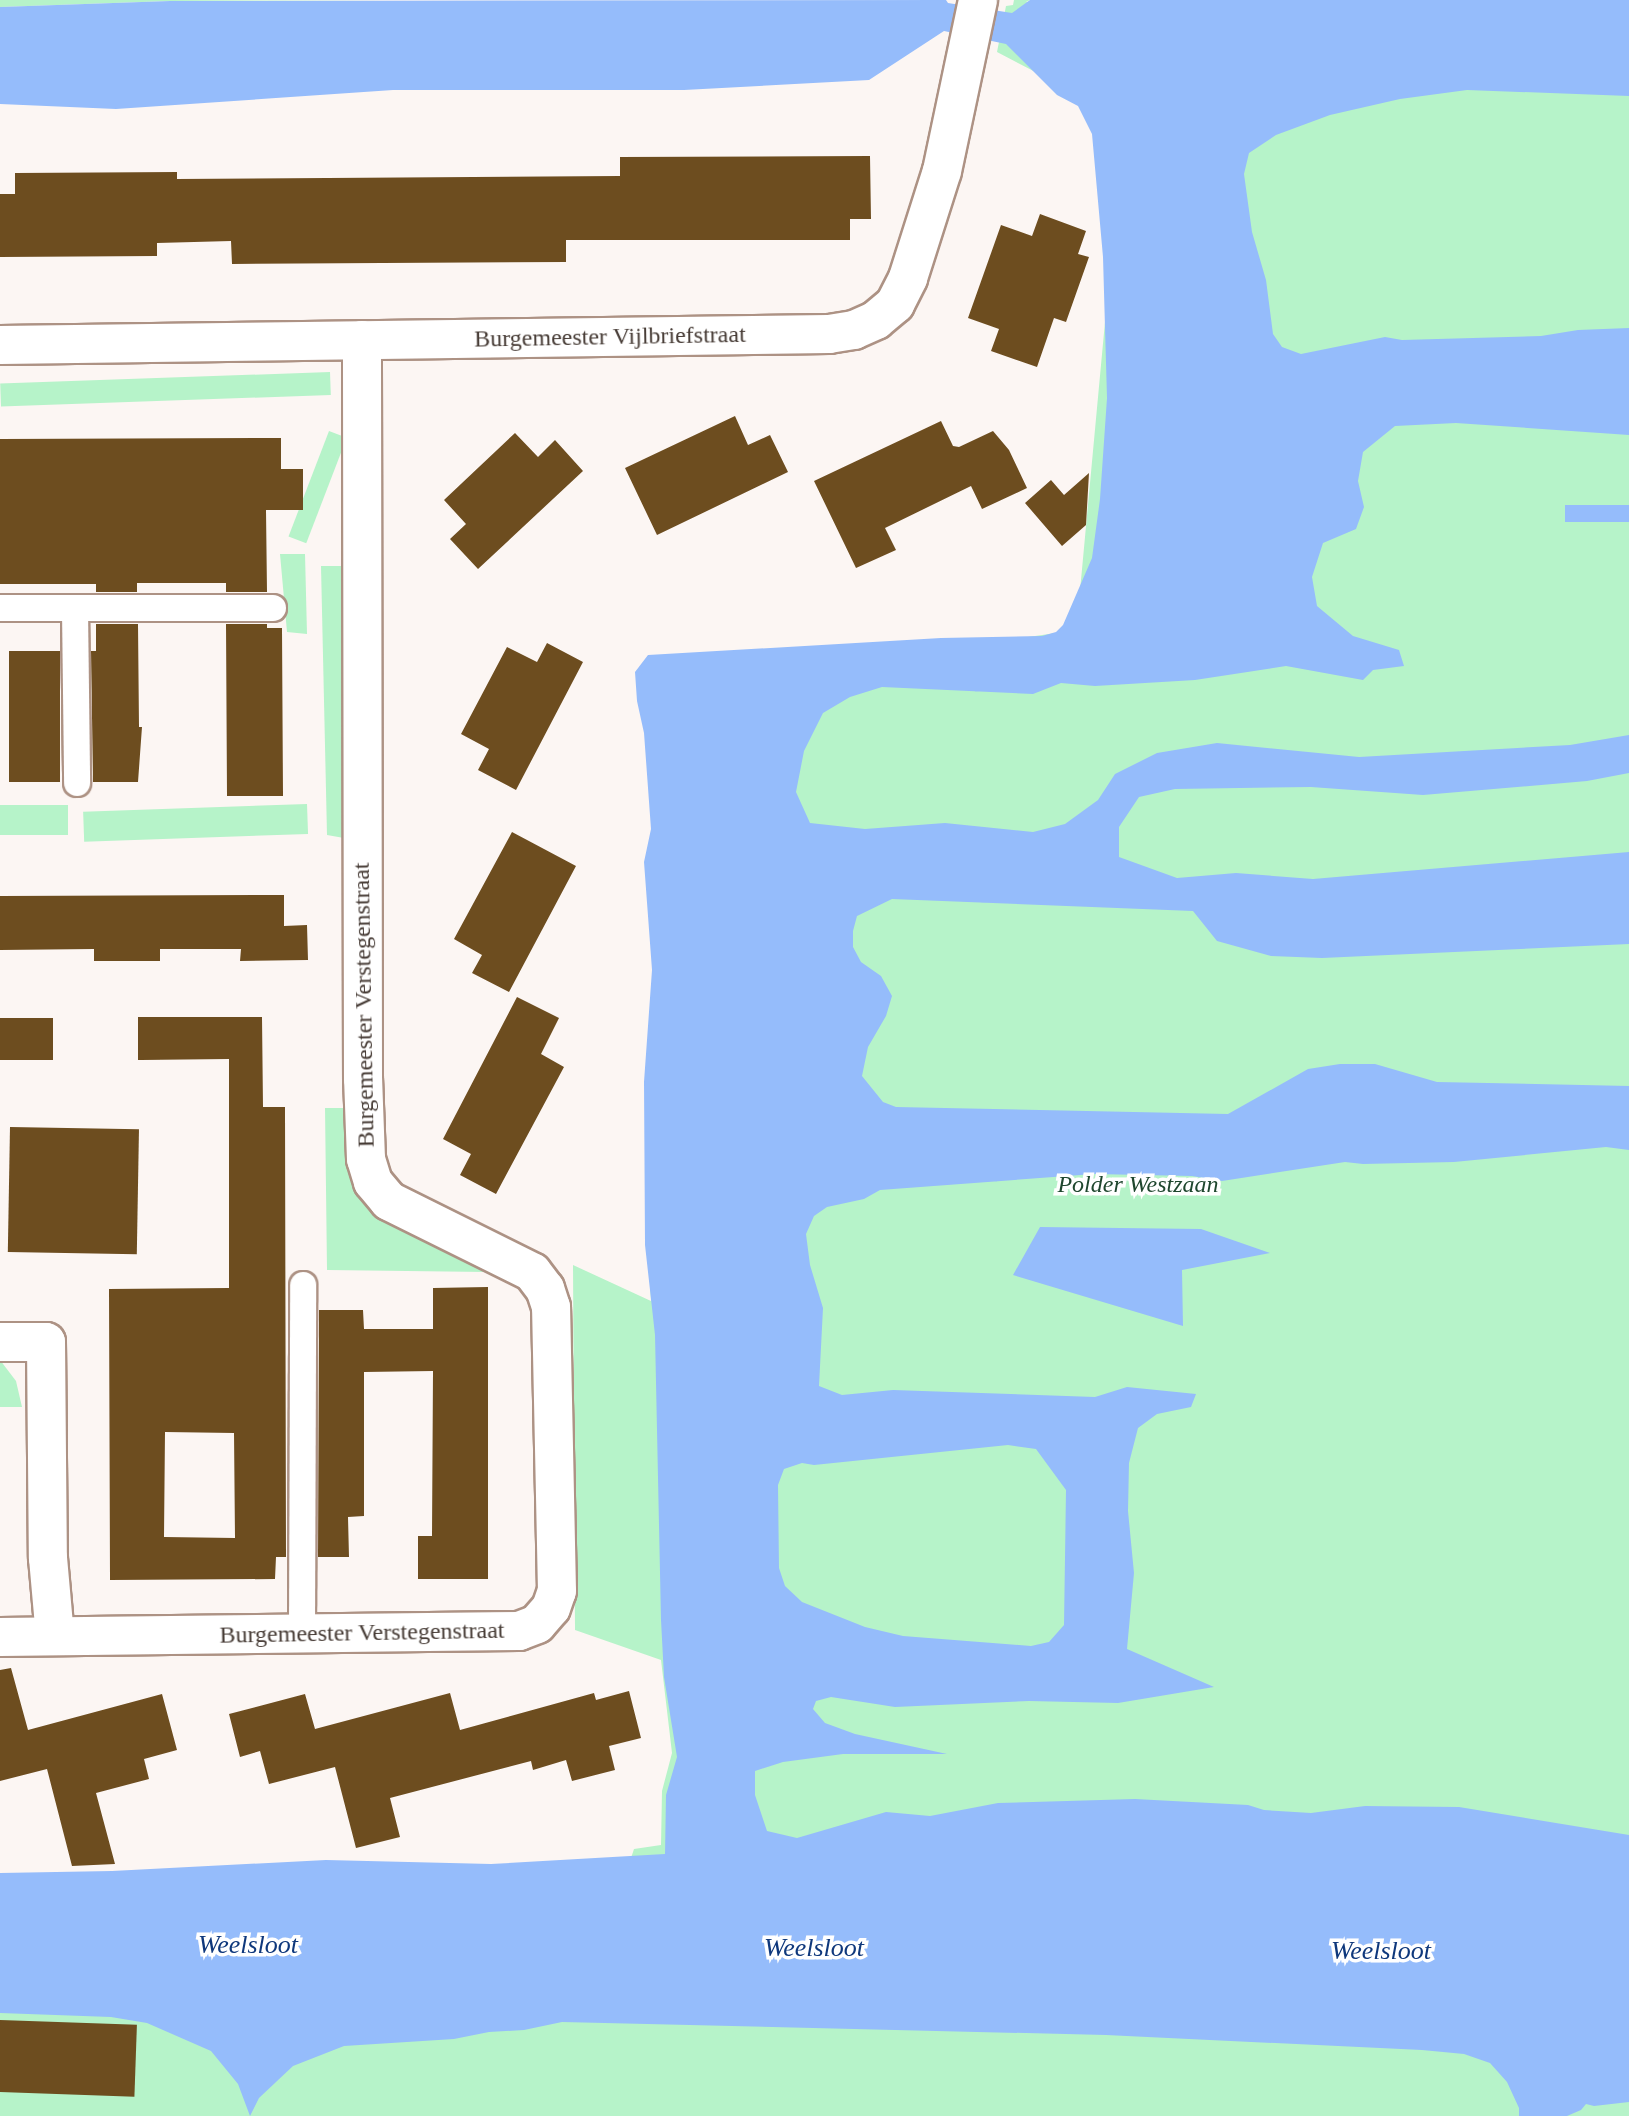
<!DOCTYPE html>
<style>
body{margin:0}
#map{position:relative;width:1629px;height:2116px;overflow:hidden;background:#fcf6f3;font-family:Georgia,serif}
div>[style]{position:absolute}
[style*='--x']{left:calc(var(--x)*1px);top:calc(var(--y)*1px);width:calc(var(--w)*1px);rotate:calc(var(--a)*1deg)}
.green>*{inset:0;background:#b6f3c9;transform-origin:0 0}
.water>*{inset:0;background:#95bcfb;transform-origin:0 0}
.building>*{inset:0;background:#6d4d1f;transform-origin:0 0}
.roads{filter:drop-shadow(2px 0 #ad9284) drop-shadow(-2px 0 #ad9284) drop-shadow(0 2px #ad9284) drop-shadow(0 -2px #ad9284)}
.service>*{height:26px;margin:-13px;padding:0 13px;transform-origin:13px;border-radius:13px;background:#fff}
.minor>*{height:38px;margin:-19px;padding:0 19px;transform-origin:19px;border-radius:19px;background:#fff}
span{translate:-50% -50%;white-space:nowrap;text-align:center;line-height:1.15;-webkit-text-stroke:7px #fff;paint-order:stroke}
.street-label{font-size:24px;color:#453a34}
.park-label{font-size:24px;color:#1f472e;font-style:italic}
.water-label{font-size:26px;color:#0f387c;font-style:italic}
</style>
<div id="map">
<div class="green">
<i style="clip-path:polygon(0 0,387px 0,170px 1px,0 7px)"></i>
<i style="clip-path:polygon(1014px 0,1030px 0,1026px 2px,1629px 0,1629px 2116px,0 2116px,0 1881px,629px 1864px,634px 1849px,661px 1845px,662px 1791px,672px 1753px,661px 1660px,575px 1630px,573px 1265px,651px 1301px,647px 1233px,646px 1069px,653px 970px,652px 830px,645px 733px,1021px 638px,1056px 633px,1077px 623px,1121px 150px,1103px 117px,1045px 77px,997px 52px,1006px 6px,1013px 5px)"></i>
<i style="left:330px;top:372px;width:23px;height:330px;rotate:88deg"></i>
<i style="left:329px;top:431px;width:19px;height:113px;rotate:21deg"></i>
<i style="clip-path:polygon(280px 554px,305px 554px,307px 634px,287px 632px)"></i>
<i style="clip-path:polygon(321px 566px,341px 566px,344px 838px,327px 835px)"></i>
<i style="left:307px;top:804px;width:30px;height:224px;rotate:88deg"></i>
<i style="left:0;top:805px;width:68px;height:30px"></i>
<i style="clip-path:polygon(325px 1108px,353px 1108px,359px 1197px,387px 1217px,487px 1272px,327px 1270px)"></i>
<i style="clip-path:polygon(0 1360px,16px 1381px,22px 1407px,0 1407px)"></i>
</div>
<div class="water">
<i style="clip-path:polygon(evenodd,946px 0,948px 3px,1012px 13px,1030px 0,1629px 0,1629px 96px,1467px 90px,1400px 99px,1330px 115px,1276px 135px,1249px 153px,1244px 174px,1252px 232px,1266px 280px,1273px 334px,1282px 347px,1301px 354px,1385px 337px,1402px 340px,1541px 336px,1578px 330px,1629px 328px,1629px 435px,1456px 423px,1395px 426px,1363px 452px,1358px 481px,1364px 507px,1356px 529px,1323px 543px,1312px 577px,1317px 606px,1353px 636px,1399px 650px,1404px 666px,1373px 670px,1363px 680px,1286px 666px,1195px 680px,1095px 686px,1061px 683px,1033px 694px,882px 687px,850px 697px,823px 713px,804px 751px,796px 792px,810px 823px,865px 829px,945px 823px,1033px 832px,1065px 824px,1098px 800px,1115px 774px,1157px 753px,1217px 743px,1359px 757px,1570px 745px,1629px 735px,1629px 773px,1587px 781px,1423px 795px,1311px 787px,1175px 789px,1139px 797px,1119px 827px,1119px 857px,1177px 878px,1236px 873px,1313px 879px,1629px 852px,1629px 944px,1322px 958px,1271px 956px,1217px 941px,1193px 911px,892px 899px,857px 916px,853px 931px,853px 947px,861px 962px,881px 976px,892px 996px,886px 1016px,868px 1047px,862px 1076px,883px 1102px,896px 1107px,1228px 1114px,1308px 1069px,1340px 1064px,1375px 1064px,1437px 1082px,1629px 1086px,1629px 1150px,1606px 1147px,1454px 1162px,1363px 1164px,1345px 1162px,1222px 1181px,1192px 1176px,1094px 1174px,880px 1190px,864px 1199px,827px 1207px,814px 1216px,806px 1234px,810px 1265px,823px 1308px,819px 1386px,842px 1395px,893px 1390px,1095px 1397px,1127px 1387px,1196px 1394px,1191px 1407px,1157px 1414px,1138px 1428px,1129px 1463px,1128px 1511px,1134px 1573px,1127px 1649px,1214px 1687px,1118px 1703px,1029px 1701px,895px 1707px,831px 1697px,816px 1701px,813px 1709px,825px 1723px,855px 1734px,947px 1754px,843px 1754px,783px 1762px,755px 1771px,755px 1795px,767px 1831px,797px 1838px,886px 1812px,930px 1816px,998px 1803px,1135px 1799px,1248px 1805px,1264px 1810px,1311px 1813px,1365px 1806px,1459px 1807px,1629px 1835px,1629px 2102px,1594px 2106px,1586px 2104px,1581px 2110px,1567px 2116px,1519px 2116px,1519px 2108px,1507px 2082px,1490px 2063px,1464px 2054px,1422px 2050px,1106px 2035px,562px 2022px,524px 2030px,489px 2032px,454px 2039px,344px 2046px,293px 2066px,259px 2098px,250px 2116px,238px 2084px,211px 2051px,147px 2023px,111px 2017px,0 2013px,0 1873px,112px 1871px,326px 1860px,491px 1864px,665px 1854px,666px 1795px,677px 1757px,664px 1677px,661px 1620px,655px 1335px,645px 1245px,644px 1082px,652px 970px,644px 862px,651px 829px,644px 733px,637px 701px,635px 672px,648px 655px,941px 638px,1042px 636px,1056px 632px,1063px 625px,1092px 558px,1100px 499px,1107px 398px,1103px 257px,1092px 134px,1078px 106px,1057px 95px,1006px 44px,944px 31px,869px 80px,684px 90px,393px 90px,116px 109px,0 104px,0 7px,170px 1px,946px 0,1008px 1445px,1036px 1449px,1066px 1490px,1064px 1625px,1049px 1642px,1031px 1646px,903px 1636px,865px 1627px,802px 1602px,785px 1586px,779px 1568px,778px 1485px,784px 1469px,802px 1463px,814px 1465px,1008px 1445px)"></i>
<i style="left:1629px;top:505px;width:17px;height:64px;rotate:90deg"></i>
<i style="clip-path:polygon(1040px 1227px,1201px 1229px,1270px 1253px,1182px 1270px,1183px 1326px,1013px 1275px)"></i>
</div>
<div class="building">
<i style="clip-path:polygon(870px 156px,871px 219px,850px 219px,850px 240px,566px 240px,566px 262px,232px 264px,231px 241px,157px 243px,157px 256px,0 257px,0 194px,15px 194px,15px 173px,177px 172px,177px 179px,620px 176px,620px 157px)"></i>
<i style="clip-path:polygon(1040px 214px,1086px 231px,1078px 254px,1089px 257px,1066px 322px,1054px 318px,1037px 367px,991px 351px,999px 329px,968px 318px,1001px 225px,1032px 236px)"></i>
<i style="clip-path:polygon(735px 416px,748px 445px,770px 435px,788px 472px,657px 535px,625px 468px)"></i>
<i style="clip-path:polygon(941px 421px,953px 446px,959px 447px,993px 431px,1009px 450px,1027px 488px,982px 509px,971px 486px,885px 528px,896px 550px,856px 568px,814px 481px)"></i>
<i style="clip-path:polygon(515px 433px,538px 457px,555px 440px,583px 471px,478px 569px,450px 539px,466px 524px,444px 500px)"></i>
<i style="clip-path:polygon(281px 438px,281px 469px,303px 469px,303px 510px,266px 510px,267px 592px,226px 592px,226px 583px,137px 583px,137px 592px,96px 592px,96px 584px,0 584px,0 439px)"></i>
<i style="clip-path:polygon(1089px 473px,1086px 525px,1062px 546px,1025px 503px,1051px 480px,1064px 495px)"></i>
<i style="clip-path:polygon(96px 624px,138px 624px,139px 727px,142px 727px,138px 782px,93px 782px,91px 651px,96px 651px)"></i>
<i style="clip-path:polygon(226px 624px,267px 624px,267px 628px,282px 628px,283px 796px,227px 796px)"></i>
<i style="clip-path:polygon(547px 643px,583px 662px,516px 790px,478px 770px,489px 749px,461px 734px,507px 647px,537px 662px)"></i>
<i style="left:9px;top:651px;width:51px;height:131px"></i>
<i style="clip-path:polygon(512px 832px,576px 866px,509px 992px,472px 973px,482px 955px,454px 939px)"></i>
<i style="clip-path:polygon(284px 895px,284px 926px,307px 925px,308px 960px,240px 961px,241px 949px,160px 949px,160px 961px,94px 961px,94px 949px,0 950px,0 896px)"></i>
<i style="clip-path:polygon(517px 997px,559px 1018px,541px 1054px,564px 1067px,496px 1194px,460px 1175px,471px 1154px,443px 1139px)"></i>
<i style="clip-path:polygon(evenodd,138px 1017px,262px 1017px,263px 1107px,285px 1107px,286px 1557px,276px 1557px,275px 1579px,110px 1580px,109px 1289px,229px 1288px,229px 1059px,138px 1060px,138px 1017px,165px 1432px,234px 1433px,235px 1538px,164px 1537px,165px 1432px)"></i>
<i style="left:0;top:1018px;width:53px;height:42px"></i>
<i style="left:10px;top:1127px;width:129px;height:125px;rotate:1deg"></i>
<i style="clip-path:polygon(488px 1287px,488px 1579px,418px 1579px,418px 1536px,432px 1536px,433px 1371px,364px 1372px,364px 1516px,348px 1517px,349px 1557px,318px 1557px,319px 1310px,363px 1310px,364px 1329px,433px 1329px,433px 1288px)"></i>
<i style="clip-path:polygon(11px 1668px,28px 1730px,162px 1694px,177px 1750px,144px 1759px,149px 1779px,96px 1793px,115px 1864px,72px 1866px,47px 1769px,0 1781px,0 1670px)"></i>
<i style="clip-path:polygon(629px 1691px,641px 1738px,609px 1746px,615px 1770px,572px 1781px,566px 1760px,533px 1770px,531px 1761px,390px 1798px,400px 1837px,356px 1848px,335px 1767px,269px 1784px,260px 1751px,240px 1757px,229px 1714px,305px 1694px,315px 1729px,450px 1693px,460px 1730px,594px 1693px,596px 1700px)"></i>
<i style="left:0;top:2020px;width:137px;height:72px;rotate:2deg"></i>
</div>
<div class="roads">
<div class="service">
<i style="--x:0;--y:608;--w:273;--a:0"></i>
<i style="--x:75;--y:609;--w:174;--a:89.3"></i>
<i style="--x:302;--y:1634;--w:349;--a:-89.8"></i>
</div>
<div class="minor">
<i style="--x:0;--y:345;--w:829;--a:-0.76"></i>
<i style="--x:829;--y:334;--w:25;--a:-9"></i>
<i style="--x:854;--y:330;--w:24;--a:-24"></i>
<i style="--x:876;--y:320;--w:25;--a:-40"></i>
<i style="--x:895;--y:304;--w:29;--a:-63"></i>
<i style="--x:908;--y:278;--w:112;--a:-72.4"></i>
<i style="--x:942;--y:171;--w:175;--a:-78.1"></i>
<i style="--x:0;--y:1342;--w:46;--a:0"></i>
<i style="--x:46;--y:1342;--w:216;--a:89.5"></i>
<i style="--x:48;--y:1558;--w:78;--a:84.9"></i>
<i style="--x:0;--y:1637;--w:519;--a:-0.66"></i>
<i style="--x:519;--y:1631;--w:19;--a:-21"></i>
<i style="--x:537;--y:1624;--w:21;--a:-49"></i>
<i style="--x:551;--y:1608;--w:18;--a:-71"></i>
<i style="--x:557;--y:1591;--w:284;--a:-91.2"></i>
<i style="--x:551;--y:1307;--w:19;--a:-108"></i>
<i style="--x:545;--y:1289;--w:21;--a:-127"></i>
<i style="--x:532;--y:1272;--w:160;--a:-153.6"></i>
<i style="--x:389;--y:1201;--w:25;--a:-130"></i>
<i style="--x:373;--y:1182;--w:24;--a:-107"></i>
<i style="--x:366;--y:1159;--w:80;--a:-92.1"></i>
<i style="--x:363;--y:1079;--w:739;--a:-90.08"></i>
</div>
</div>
<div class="street-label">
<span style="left:610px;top:337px;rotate:-1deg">Burgemeester Vijlbriefstraat</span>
<span style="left:364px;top:1005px;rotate:-91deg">Burgemeester Verstegenstraat</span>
<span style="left:362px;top:1633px;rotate:-1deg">Burgemeester Verstegenstraat</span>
</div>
<div class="park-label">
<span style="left:1138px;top:1185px">Polder Westzaan</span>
</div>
<div class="water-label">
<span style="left:248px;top:1945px">Weelsloot</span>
<span style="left:814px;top:1948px">Weelsloot</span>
<span style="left:1381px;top:1951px">Weelsloot</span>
</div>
</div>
